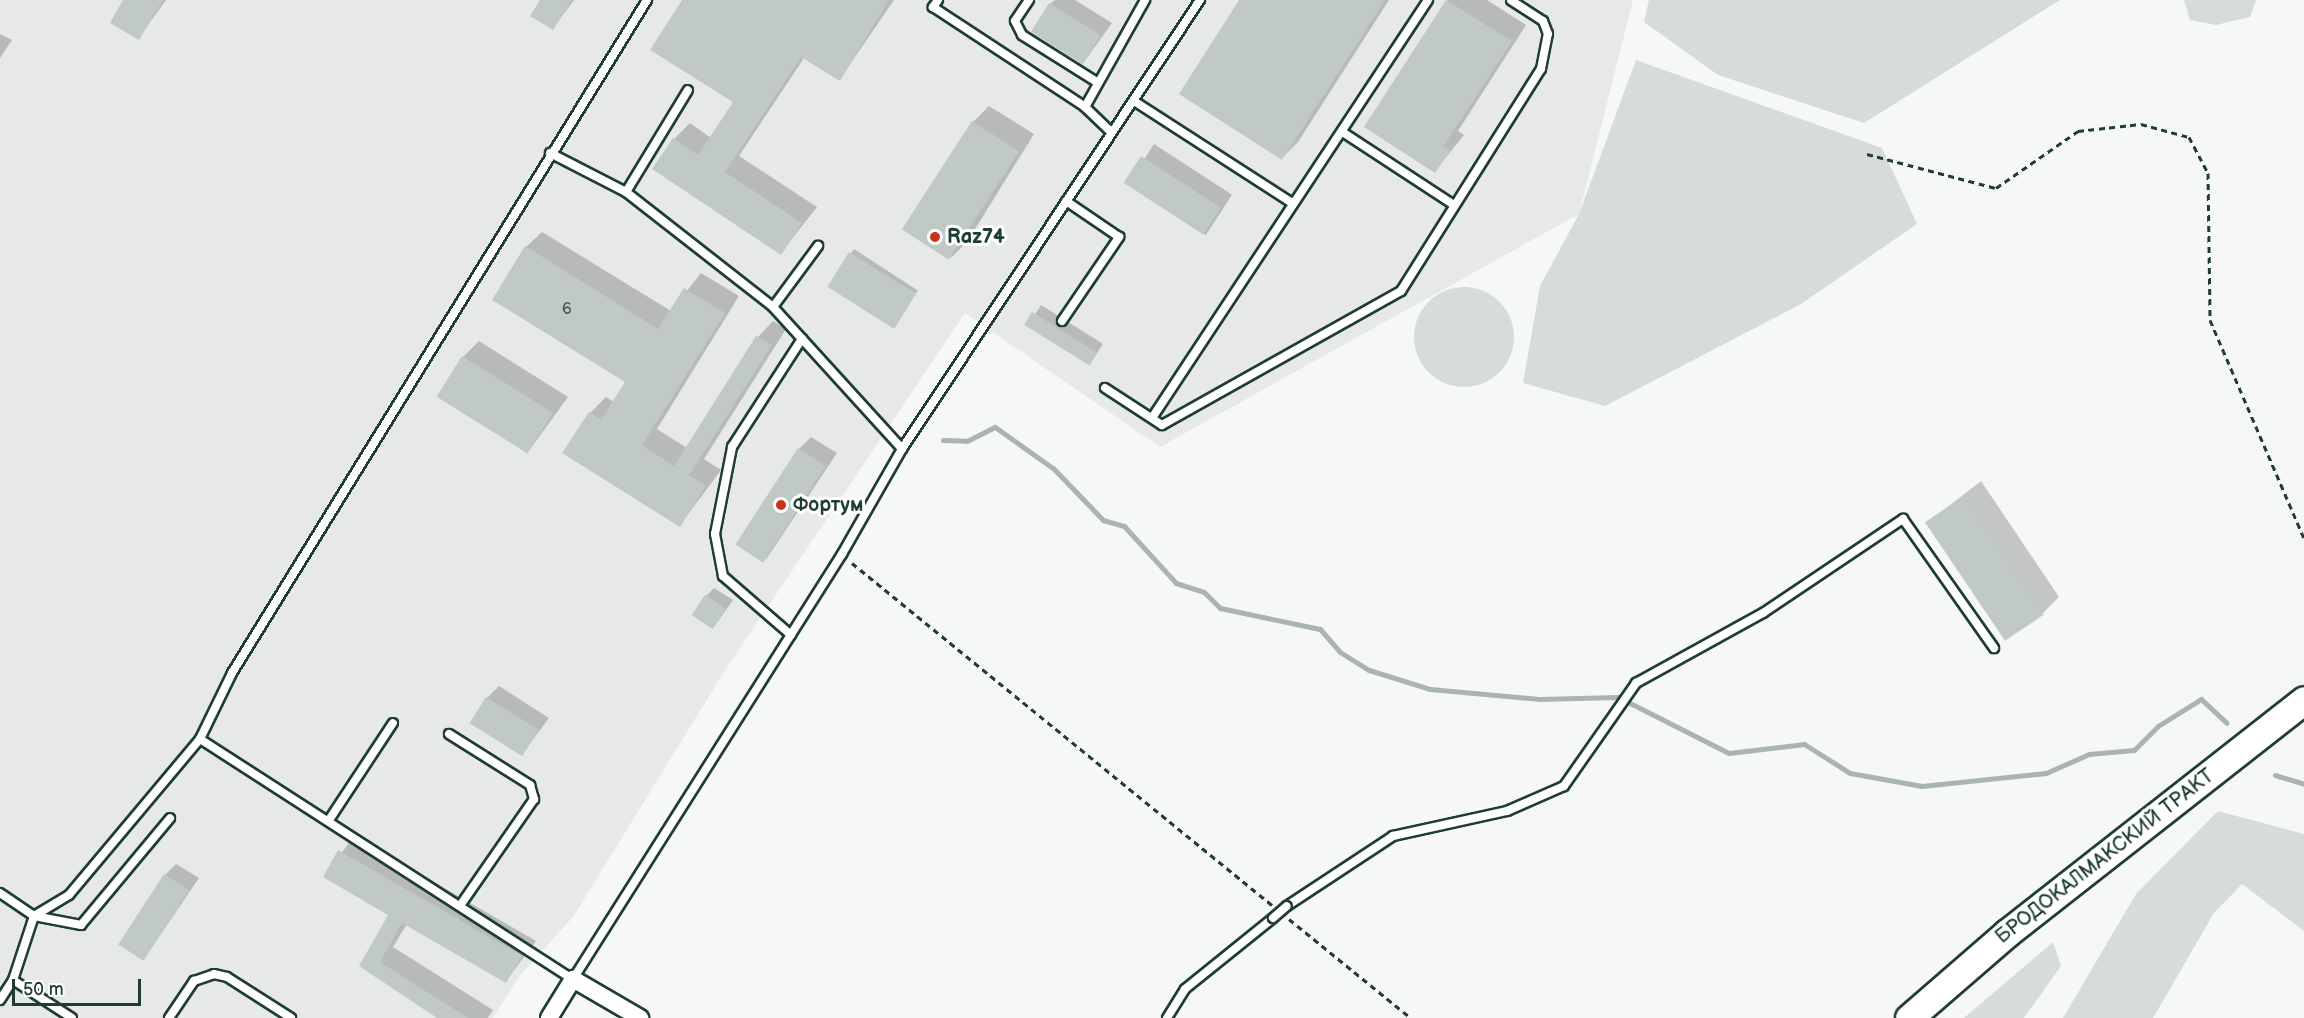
<!DOCTYPE html>
<meta charset="utf-8">
<style>
body{margin:0}
#map{position:relative;width:2304px;height:1018px;overflow:hidden;background:#f6f7f7;font-family:"Balsamiq Sans",sans-serif}
div>[style]{position:absolute}
[style*='--x']{left:calc(var(--x)*1px);top:calc(var(--y)*1px);width:calc(var(--w)*1px);rotate:calc(var(--a)*1deg)}
.built>*{inset:0;background:#e6e9e8}
.green>*{inset:0;background:#d6dcdb}
.round{border-radius:50%}
.shadow>*{inset:0;background:#0003;transform-origin:0 0}
.stream>*{height:5px;margin:-2.5px;padding:0 2.5px;transform-origin:2.5px;border-radius:2.5px;background:#aab5b1}
.building>*{inset:0;background:#c0c9c6;transform-origin:0 0}
.path>*{height:3px;margin-top:-1.5px;transform-origin:0;background:repeating-linear-gradient(90deg,#1f3d34 0 6px,transparent 0 10.5px)}
.roads{filter:drop-shadow(2px 0 #1f3d34) drop-shadow(-2px 0 #1f3d34) drop-shadow(0 2px #1f3d34) drop-shadow(0 -2px #1f3d34)}
.service>*{height:8px;margin:-4px;padding:0 4px;transform-origin:4px;border-radius:4px;background:#fff}
.minor>*{height:16px;margin:-8px;padding:0 8px;transform-origin:8px;border-radius:8px;background:#fff}
.primary>*{height:27px;margin:-13.5px;padding:0 13.5px;transform-origin:13.5px;border-radius:13.5px;background:#fff}
.bridges{filter:drop-shadow(2px 0 #1f3d34) drop-shadow(-2px 0 #1f3d34) drop-shadow(0 2px #1f3d34) drop-shadow(0 -2px #1f3d34)}
.service-bridge>*{height:8px;margin:-4px;padding:0 4px;transform-origin:4px;border-radius:4px;background:#fff}
.dots>*{width:16px;height:16px;translate:-50% -50%;box-sizing:border-box;border:3px solid #fff;border-radius:50%}
span{translate:-50% -50%;white-space:nowrap;text-align:center;line-height:1.15;-webkit-text-stroke:6px #fff;paint-order:stroke}
.number-label{font-size:16px;color:#476058}
.number-label span{-webkit-text-stroke-width:0}
.poi-label{font-size:20px;color:#1f3d34;font-weight:700}
.left{translate:0 -50%;text-align:left}
.street-label{font-size:20px;color:#1f3d34}
.scale{position:absolute;left:12px;top:979px;width:129px;height:27px;box-sizing:border-box;border:3px solid #1f3d34;border-top:0;padding-left:8px;font-size:18px;line-height:21px;white-space:nowrap;color:#1f3d34;-webkit-text-stroke:4px #fff;paint-order:stroke}
</style>
<div id="map">
<div class="built">
<i style="clip-path:polygon(0 0,1633px 0,1579px 214px,1160px 447px,965px 313px,722px 675px,573px 917px,521px 974px,493px 1018px,0 1018px)"></i>
</div>
<div class="green">
<i style="clip-path:polygon(1649px 0,2060px 0,1864px 123px,1718px 75px,1644px 22px)"></i>
<i style="clip-path:polygon(2184px 0,2256px 0,2250px 17px,2216px 25px,2190px 20px)"></i>
<i style="clip-path:polygon(1636px 60px,1882px 148px,1917px 224px,1801px 304px,1605px 406px,1523px 383px,1540px 286px,1579px 214px)"></i>
<i class="round" style="left:1414px;top:287px;width:100px;height:100px"></i>
<i style="clip-path:polygon(2218px 811px,2304px 834px,2304px 931px,2242px 884px,2214px 913px,2153px 1018px,2063px 1018px,2136px 894px)"></i>
<i style="clip-path:polygon(2053px 942px,2061px 966px,2024px 1018px,1964px 1018px)"></i>
</div>
<div class="shadow">
<i style="clip-path:polygon(125px 0,166px 0,138px 39px)"></i>
<i style="clip-path:polygon(542px 0,574px 0,553px 28px)"></i>
<i style="clip-path:polygon(684px 0,894px 0,840px 79px,804px 58px,739px 156px,817px 207px,781px 253px,674px 139px,690px 123px,711px 138px,736px 101px)"></i>
<i style="clip-path:polygon(1055px 0,1075px 0,1112px 23px,1084px 62px,1050px 4px)"></i>
<i style="clip-path:polygon(1241px 0,1389px 0,1298px 142px,1282px 158px)"></i>
<i style="clip-path:polygon(1448px 0,1487px 0,1526px 25px,1458px 131px,1464px 135px,1435px 171px,1366px 127px)"></i>
<i style="clip-path:polygon(0 34px,12px 40px,0 58px)"></i>
<i style="clip-path:polygon(989px 106px,1034px 134px,967px 242px,951px 258px,973px 122px)"></i>
<i style="left:1154px;top:144px;width:93px;height:48px;rotate:33deg"></i>
<i style="clip-path:polygon(542px 232px,671px 311px,701px 273px,739px 296px,657px 429px,687px 448px,758px 337px,773px 321px,786px 329px,704px 459px,721px 470px,680px 525px,590px 413px,606px 397px,614px 402px,627px 382px,526px 247px)"></i>
<i style="left:854px;top:249px;width:76px;height:45px;rotate:33deg"></i>
<i style="left:1041px;top:305px;width:73px;height:25px;rotate:32deg"></i>
<i style="clip-path:polygon(479px 341px,568px 397px,528px 452px,463px 357px)"></i>
<i style="clip-path:polygon(811px 437px,837px 453px,765px 561px,799px 449px)"></i>
<i style="clip-path:polygon(1981px 481px,2059px 597px,2043px 613px,1927px 523px)"></i>
<i style="clip-path:polygon(714px 588px,733px 600px,714px 627px,706px 596px)"></i>
<i style="clip-path:polygon(499px 686px,549px 718px,522px 754px,487px 698px)"></i>
<i style="clip-path:polygon(354px 836px,536px 941px,506px 981px,407px 924px,393px 947px,493px 1010px,488px 1018px,441px 1018px,361px 965px,390px 914px,325px 876px)"></i>
<i style="clip-path:polygon(176px 864px,199px 878px,144px 959px,165px 875px)"></i>
</div>
<div class="stream">
<i style="--x:943;--y:440;--w:24;--a:2"></i>
<i style="--x:967;--y:441;--w:31;--a:-27"></i>
<i style="--x:995;--y:427;--w:72;--a:35.4"></i>
<i style="--x:1054;--y:469;--w:71;--a:46.1"></i>
<i style="--x:1103;--y:520;--w:22;--a:16"></i>
<i style="--x:1124;--y:526;--w:77;--a:47.6"></i>
<i style="--x:1176;--y:583;--w:29;--a:18"></i>
<i style="--x:1204;--y:592;--w:23;--a:45"></i>
<i style="--x:1220;--y:608;--w:102;--a:11.9"></i>
<i style="--x:1320;--y:629;--w:30;--a:49"></i>
<i style="--x:1340;--y:652;--w:34;--a:32"></i>
<i style="--x:1369;--y:670;--w:64;--a:17.3"></i>
<i style="--x:1430;--y:689;--w:109;--a:5.2"></i>
<i style="--x:1539;--y:699;--w:79;--a:-1.5"></i>
<i style="--x:1618;--y:697;--w:124;--a:26.8"></i>
<i style="--x:1729;--y:753;--w:76;--a:-6.8"></i>
<i style="--x:1804;--y:744;--w:54;--a:32.2"></i>
<i style="--x:1850;--y:773;--w:73;--a:10.2"></i>
<i style="--x:1922;--y:786;--w:125;--a:-6"></i>
<i style="--x:2046;--y:773;--w:47;--a:-23.8"></i>
<i style="--x:2089;--y:754;--w:45;--a:-5.1"></i>
<i style="--x:2134;--y:750;--w:34;--a:-45"></i>
<i style="--x:2158;--y:726;--w:51;--a:-32.1"></i>
<i style="--x:2201;--y:699;--w:35;--a:43"></i>
<i style="--x:2275;--y:775;--w:30;--a:17"></i>
</div>
<div class="building">
<i style="clip-path:polygon(123px 0,163px 0,139px 40px,110px 23px)"></i>
<i style="clip-path:polygon(540px 0,572px 0,553px 30px,530px 16px)"></i>
<i style="clip-path:polygon(682px 0,889px 0,840px 81px,801px 57px,725px 172px,802px 223px,781px 255px,652px 169px,673px 138px,698px 155px,733px 102px,650px 50px)"></i>
<i style="clip-path:polygon(1239px 0,1385px 0,1282px 160px,1179px 94px)"></i>
<i style="clip-path:polygon(1446px 0,1512px 41px,1443px 147px,1450px 151px,1435px 173px,1364px 127px)"></i>
<i style="left:1049px;top:3px;width:61px;height:34px;rotate:32deg"></i>
<i style="left:972px;top:121px;width:56px;height:129px;rotate:33deg"></i>
<i style="left:1141px;top:156px;width:95px;height:32px;rotate:33deg"></i>
<i style="clip-path:polygon(525px 246px,658px 329px,684px 288px,725px 313px,642px 445px,674px 466px,756px 336px,772px 345px,689px 475px,706px 486px,680px 527px,562px 453px,589px 412px,601px 420px,625px 382px,492px 300px)"></i>
<i style="left:849px;top:252px;width:79px;height:41px;rotate:32deg"></i>
<i style="left:1032px;top:312px;width:77px;height:15px;rotate:32deg"></i>
<i style="left:462px;top:356px;width:107px;height:48px;rotate:32deg"></i>
<i style="left:798px;top:448px;width:33px;height:115px;rotate:33deg"></i>
<i style="left:1964px;top:496px;width:143px;height:47px;rotate:56deg"></i>
<i style="left:705px;top:595px;width:25px;height:24px;rotate:34deg"></i>
<i style="left:486px;top:697px;width:62px;height:31px;rotate:32deg"></i>
<i style="clip-path:polygon(338px 850px,522px 956px,506px 983px,402px 923px,380px 962px,468px 1018px,437px 1018px,359px 966px,388px 915px,323px 877px)"></i>
<i style="left:164px;top:874px;width:30px;height:84px;rotate:33deg"></i>
</div>
<div class="path">
<i style="--x:1867;--y:154;--w:133;--a:14.8"></i>
<i style="--x:1996;--y:188;--w:100;--a:-34.8"></i>
<i style="--x:2078;--y:131;--w:63;--a:-6.3"></i>
<i style="--x:2141;--y:124;--w:50;--a:15.2"></i>
<i style="--x:2189;--y:137;--w:41;--a:62.2"></i>
<i style="--x:2208;--y:173;--w:147;--a:89.2"></i>
<i style="--x:2210;--y:320;--w:237;--a:66.7"></i>
<i style="--x:852;--y:563;--w:542;--a:39.16"></i>
<i style="--x:1289;--y:919;--w:157;--a:39.1"></i>
</div>
<div class="roads">
<div class="service">
<i style="--x:938;--y:0;--w:9;--a:126"></i>
<i style="--x:933;--y:7;--w:182;--a:33.3"></i>
<i style="--x:1085;--y:107;--w:37;--a:44"></i>
<i style="--x:1029;--y:0;--w:25;--a:124"></i>
<i style="--x:1015;--y:21;--w:16;--a:63"></i>
<i style="--x:1022;--y:35;--w:89;--a:32.1"></i>
<i style="--x:1134;--y:101;--w:187;--a:32.8"></i>
<i style="--x:1085;--y:107;--w:123;--a:-60.7"></i>
<i style="--x:1344;--y:133;--w:131;--a:33.2"></i>
<i style="--x:550;--y:153;--w:85;--a:27.2"></i>
<i style="--x:626;--y:192;--w:187;--a:38"></i>
<i style="--x:773;--y:307;--w:192;--a:47.7"></i>
<i style="--x:626;--y:192;--w:119;--a:-58.7"></i>
<i style="--x:773;--y:307;--w:76;--a:-53.6"></i>
<i style="--x:1062;--y:321;--w:102;--a:-55.8"></i>
<i style="--x:1119;--y:237;--w:64;--a:-145.8"></i>
<i style="--x:1105;--y:388;--w:68;--a:33"></i>
<i style="--x:1162;--y:425;--w:274;--a:-29.3"></i>
<i style="--x:1401;--y:291;--w:262;--a:-57.8"></i>
<i style="--x:1541;--y:69;--w:36;--a:-79"></i>
<i style="--x:1548;--y:34;--w:14;--a:-111"></i>
<i style="--x:1543;--y:21;--w:38;--a:-147"></i>
<i style="--x:1152;--y:418;--w:501;--a:-56.56"></i>
<i style="--x:791;--y:635;--w:90;--a:-139.1"></i>
<i style="--x:723;--y:576;--w:43;--a:-100.8"></i>
<i style="--x:715;--y:534;--w:89;--a:-78.9"></i>
<i style="--x:732;--y:447;--w:129;--a:-57.1"></i>
<i style="--x:449;--y:734;--w:96;--a:32.2"></i>
<i style="--x:530;--y:785;--w:15;--a:74"></i>
<i style="--x:534;--y:799;--w:126;--a:124.7"></i>
<i style="--x:200;--y:739;--w:444;--a:32.8"></i>
<i style="--x:573;--y:979;--w:503;--a:-57.67"></i>
<i style="--x:842;--y:554;--w:121;--a:-60.3"></i>
<i style="--x:902;--y:449;--w:539;--a:-56.43"></i>
<i style="--x:329;--y:820;--w:116;--a:-56.6"></i>
<i style="--x:0;--y:893;--w:41;--a:34.1"></i>
<i style="--x:34;--y:916;--w:41;--a:-31"></i>
<i style="--x:69;--y:895;--w:204;--a:-50"></i>
<i style="--x:200;--y:739;--w:73;--a:-64.1"></i>
<i style="--x:232;--y:673;--w:791;--a:-58.34"></i>
<i style="--x:1287;--y:906;--w:127;--a:-33.4"></i>
<i style="--x:1393;--y:836;--w:117;--a:-12.4"></i>
<i style="--x:1507;--y:811;--w:62;--a:-23.7"></i>
<i style="--x:1564;--y:786;--w:126;--a:-55"></i>
<i style="--x:1636;--y:683;--w:145;--a:-28.9"></i>
<i style="--x:1763;--y:613;--w:169;--a:-33.9"></i>
<i style="--x:1903;--y:519;--w:158;--a:54.8"></i>
<i style="--x:13;--y:980;--w:70;--a:32.8"></i>
<i style="--x:0;--y:1000;--w:24;--a:-57"></i>
<i style="--x:13;--y:980;--w:67;--a:-71.8"></i>
<i style="--x:34;--y:916;--w:48;--a:10.8"></i>
<i style="--x:81;--y:925;--w:139;--a:-50.2"></i>
<i style="--x:169;--y:1018;--w:45;--a:-56"></i>
<i style="--x:194;--y:981;--w:21;--a:-19"></i>
<i style="--x:214;--y:974;--w:13;--a:13"></i>
<i style="--x:227;--y:977;--w:76;--a:32.6"></i>
<i style="--x:1167;--y:1018;--w:34;--a:-58"></i>
<i style="--x:1185;--y:989;--w:113;--a:-38.9"></i>
</div>
<div class="minor">
<i style="--x:549;--y:1018;--w:46;--a:-58.4"></i>
<i style="--x:573;--y:979;--w:78;--a:30.2"></i>
</div>
<div class="primary">
<i style="--x:1909;--y:1018;--w:130;--a:-40.9"></i>
<i style="--x:2007;--y:933;--w:377;--a:-38.1"></i>
</div>
</div>
<div class="bridges">
<div class="service-bridge">
<i style="--x:1273;--y:918;--w:18;--a:-41"></i>
</div>
</div>
<div class="dots">
<i style="left:935px;top:237px;background:#c8321e"></i>
<i style="left:781px;top:505px;background:#c8321e"></i>
</div>
<div class="number-label">
<span style="left:567px;top:310px">6</span>
</div>
<div class="poi-label">
<span class="left" style="left:947px;top:237px">Raz74</span>
<span class="left" style="left:793px;top:505px">Фортум</span>
</div>
<div class="street-label">
<span style="left:2105px;top:857px;rotate:-38deg">БРОДОКАЛМАКСКИЙ ТРАКТ</span>
</div>
<div class="scale">50 m</div>
</div>
